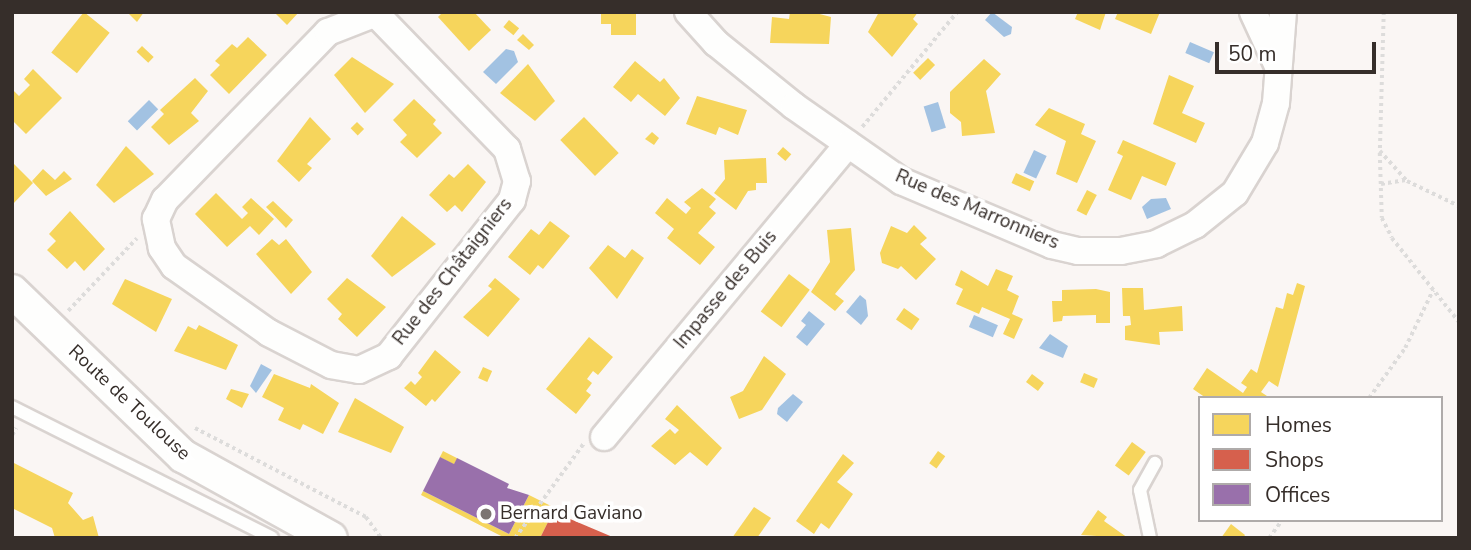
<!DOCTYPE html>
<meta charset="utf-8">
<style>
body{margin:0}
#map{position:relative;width:1471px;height:550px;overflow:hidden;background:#faf6f4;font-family:"Nunito Sans",sans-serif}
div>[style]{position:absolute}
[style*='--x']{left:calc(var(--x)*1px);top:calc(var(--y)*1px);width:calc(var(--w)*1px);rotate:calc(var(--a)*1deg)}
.water>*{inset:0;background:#a2c2e2;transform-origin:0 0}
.homes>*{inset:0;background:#f6d55c;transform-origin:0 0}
.shops>*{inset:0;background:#d6604d}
.offices>*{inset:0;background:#9970ab}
.path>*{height:3.5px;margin-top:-1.75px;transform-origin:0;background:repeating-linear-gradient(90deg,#dddcdb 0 3.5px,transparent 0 7px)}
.roads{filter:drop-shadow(2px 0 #d9d3d0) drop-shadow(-2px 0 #d9d3d0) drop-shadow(0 2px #d9d3d0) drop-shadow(0 -2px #d9d3d0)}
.service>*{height:12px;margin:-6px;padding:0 6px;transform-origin:6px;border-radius:6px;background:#fefefd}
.minor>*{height:26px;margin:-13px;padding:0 13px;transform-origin:13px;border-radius:13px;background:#fefefd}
.tertiary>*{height:32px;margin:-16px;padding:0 16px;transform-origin:16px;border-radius:16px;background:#fefefd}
.dots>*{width:19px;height:19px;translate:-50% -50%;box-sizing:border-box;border:4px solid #fff;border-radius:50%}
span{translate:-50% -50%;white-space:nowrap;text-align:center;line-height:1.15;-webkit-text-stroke:7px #fff;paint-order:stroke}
.street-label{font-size:19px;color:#362e2a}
.poi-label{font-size:19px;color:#362e2a}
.left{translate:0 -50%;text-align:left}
.frame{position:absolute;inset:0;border:14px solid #362e2a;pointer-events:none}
.legend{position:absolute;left:1198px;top:396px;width:245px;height:126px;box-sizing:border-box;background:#fff;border:2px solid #afabaa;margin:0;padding:9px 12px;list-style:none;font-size:21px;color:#362e2a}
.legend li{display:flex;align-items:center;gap:14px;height:35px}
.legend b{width:35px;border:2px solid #afabaa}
.scale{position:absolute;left:1215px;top:42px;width:161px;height:32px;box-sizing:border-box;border:4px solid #362e2a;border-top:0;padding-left:9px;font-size:21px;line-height:24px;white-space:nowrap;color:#362e2a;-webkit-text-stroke:5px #fff;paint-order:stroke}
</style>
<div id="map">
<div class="water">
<i style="clip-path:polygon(992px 12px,1012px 27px,1011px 34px,1004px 37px,985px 20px)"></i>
<i style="left:1190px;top:42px;width:26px;height:12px;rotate:23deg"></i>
<i style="clip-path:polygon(506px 49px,514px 51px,518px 62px,496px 84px,483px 72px)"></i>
<i style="left:149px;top:100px;width:13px;height:30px;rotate:45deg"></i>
<i style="left:938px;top:102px;width:27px;height:15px;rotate:73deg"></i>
<i style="left:1034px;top:150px;width:14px;height:25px;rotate:25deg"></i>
<i style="clip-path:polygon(1166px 198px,1171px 209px,1147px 219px,1142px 207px,1151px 199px)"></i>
<i style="clip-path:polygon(860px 295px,866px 300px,868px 316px,861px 325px,846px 312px)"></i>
<i style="clip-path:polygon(809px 311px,825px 324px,807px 346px,796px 337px,806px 325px,801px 321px)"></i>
<i style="left:974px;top:315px;width:26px;height:13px;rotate:23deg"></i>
<i style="clip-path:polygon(1050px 334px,1068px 346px,1063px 358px,1039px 348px)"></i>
<i style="clip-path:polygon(261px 364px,272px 370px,256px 393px,250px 386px)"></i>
<i style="clip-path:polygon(793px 394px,803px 402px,787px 422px,777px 414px,778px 408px)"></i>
</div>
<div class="homes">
<i style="left:84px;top:12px;width:33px;height:52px;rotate:39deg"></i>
<i style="clip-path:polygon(127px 12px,144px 12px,137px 22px)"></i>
<i style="clip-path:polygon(274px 12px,299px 12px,287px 25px)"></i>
<i style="clip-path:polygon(443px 12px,474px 12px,491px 30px,469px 51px,438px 17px)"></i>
<i style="clip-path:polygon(601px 12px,636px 12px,636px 35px,611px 35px,611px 24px,601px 24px)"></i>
<i style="clip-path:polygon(812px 12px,831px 17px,829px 44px,770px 43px,772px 17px,789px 19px,790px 12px)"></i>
<i style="clip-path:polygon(879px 12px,918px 12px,913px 19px,918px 24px,892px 57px,868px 32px)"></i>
<i style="clip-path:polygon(1078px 12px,1106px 12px,1100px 30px,1075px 19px)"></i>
<i style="clip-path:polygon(1118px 12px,1160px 12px,1151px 34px,1115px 19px)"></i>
<i style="left:509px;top:20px;width:13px;height:9px;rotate:39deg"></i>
<i style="clip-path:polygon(523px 34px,534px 45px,529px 50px,517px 40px)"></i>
<i style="clip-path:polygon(248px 37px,267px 55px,229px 94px,210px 75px,220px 65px,215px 61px,232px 44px,237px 48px)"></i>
<i style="left:142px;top:46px;width:16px;height:8px;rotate:43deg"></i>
<i style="clip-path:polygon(352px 57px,394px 84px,365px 113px,334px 75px)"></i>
<i style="left:928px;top:58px;width:10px;height:21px;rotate:45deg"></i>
<i style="clip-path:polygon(984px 59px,1001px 74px,986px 91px,995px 133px,962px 136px,961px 122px,950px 113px,950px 92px)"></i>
<i style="clip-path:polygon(635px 61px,660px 82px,664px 78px,680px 98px,665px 116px,638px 94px,631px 102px,613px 87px)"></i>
<i style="clip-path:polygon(528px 64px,555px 101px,535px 121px,500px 93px)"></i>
<i style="clip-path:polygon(33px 69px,62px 98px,26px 134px,12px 120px,12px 89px,19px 96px,30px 85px,24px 79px)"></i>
<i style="clip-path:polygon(1169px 75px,1194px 86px,1182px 113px,1205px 123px,1196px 143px,1153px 124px)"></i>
<i style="clip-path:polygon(195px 78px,208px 91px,191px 113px,199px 121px,169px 145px,151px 127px,164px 114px,160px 110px)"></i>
<i style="clip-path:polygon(697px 96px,747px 110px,738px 135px,719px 127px,716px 135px,686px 124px)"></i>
<i style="clip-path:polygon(414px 99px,436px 120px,433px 124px,442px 133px,417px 158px,400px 142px,407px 135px,393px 120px)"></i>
<i style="clip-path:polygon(1049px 108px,1085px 124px,1081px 134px,1096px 141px,1077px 183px,1056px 174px,1066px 141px,1035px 125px)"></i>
<i style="clip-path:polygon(310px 117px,331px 139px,307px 164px,312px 168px,299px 182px,277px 161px)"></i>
<i style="left:584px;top:117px;width:50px;height:33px;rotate:46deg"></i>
<i style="left:357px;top:122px;width:10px;height:9px;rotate:45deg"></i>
<i style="clip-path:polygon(652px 132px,659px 138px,654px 145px,645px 139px)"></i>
<i style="clip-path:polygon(1123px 140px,1176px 163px,1166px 186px,1142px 176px,1131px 200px,1108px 190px,1123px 156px,1117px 153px)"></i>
<i style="clip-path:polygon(126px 146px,154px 174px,114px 203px,96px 185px)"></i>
<i style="left:783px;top:147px;width:11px;height:9px;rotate:41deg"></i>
<i style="clip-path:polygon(766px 158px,767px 183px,756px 183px,756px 190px,748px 191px,736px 210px,714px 193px,725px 179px,724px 160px)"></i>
<i style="clip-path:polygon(12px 162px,33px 183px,12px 205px)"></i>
<i style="clip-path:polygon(468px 164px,486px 182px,462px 212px,455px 205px,447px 212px,429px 195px,449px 174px,454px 178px)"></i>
<i style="clip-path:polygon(43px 169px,55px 180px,64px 171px,72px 179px,46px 196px,32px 181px)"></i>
<i style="left:1016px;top:173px;width:20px;height:11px;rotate:24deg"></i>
<i style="clip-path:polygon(702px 188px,716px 199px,709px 207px,716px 213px,698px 233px,715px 247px,700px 265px,667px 238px,674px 229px,655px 213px,667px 198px,686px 214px,691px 208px,684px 202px)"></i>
<i style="left:1087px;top:190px;width:11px;height:23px;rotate:27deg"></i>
<i style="clip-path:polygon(216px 193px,242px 219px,248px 213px,242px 207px,251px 198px,274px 219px,259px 235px,250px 226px,227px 247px,195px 214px)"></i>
<i style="clip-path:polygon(273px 201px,293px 220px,286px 228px,266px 207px)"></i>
<i style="clip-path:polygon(70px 211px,105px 249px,84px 271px,75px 261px,67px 269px,47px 250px,56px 241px,49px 234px)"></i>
<i style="clip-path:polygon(402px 216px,436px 244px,392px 277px,371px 256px)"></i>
<i style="clip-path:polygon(550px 221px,570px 236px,543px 269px,538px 265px,530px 275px,508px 257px,531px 229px,539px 235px)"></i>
<i style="clip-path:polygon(914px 225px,927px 238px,920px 244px,936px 259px,916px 280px,901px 266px,898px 269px,882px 263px,880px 253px,891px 226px,907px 233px)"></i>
<i style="clip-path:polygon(851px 228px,855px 270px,835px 294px,844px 301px,835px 311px,811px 292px,830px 262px,827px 230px)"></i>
<i style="clip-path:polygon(272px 239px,279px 245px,286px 239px,312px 272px,291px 294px,256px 254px)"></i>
<i style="clip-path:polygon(608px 245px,625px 258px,632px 249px,644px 258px,617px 299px,589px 268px)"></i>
<i style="clip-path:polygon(996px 269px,1013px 276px,1007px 290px,1019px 296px,1012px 314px,1023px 319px,1014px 339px,1003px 334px,1010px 319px,982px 307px,979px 314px,956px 304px,963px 289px,955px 285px,961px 270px,988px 286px)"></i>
<i style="left:789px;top:274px;width:26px;height:47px;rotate:37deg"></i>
<i style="clip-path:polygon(347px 278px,386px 307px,357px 337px,338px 319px,342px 314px,327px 299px)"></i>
<i style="clip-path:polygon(495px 278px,520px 299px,488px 337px,463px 317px,492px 289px,488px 286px)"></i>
<i style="clip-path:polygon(125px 279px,172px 299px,156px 332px,112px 304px)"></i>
<i style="clip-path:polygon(1297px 283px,1305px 286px,1278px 387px,1269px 381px,1261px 392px,1270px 398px,1206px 398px,1193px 389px,1207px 368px,1243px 393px,1247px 387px,1241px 383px,1251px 369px,1257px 373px,1276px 307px,1283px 309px,1287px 293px,1293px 295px)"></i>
<i style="clip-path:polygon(1122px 288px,1143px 288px,1144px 310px,1182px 306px,1183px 331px,1159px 332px,1160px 345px,1125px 340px,1125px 326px,1131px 325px,1130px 316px,1123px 316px)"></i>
<i style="clip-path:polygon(1096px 289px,1110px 292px,1110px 323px,1096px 323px,1096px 315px,1063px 316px,1062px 321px,1053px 322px,1052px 301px,1062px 301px,1062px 290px)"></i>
<i style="left:904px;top:308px;width:19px;height:14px;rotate:35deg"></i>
<i style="clip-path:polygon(199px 325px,238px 345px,226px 370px,174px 351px,188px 326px,196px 330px)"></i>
<i style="clip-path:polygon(589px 337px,613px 357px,598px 375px,593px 371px,587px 379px,592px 383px,586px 391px,591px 395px,576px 414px,546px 389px)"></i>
<i style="clip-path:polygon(435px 350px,461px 372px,435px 402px,432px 399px,426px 406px,404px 388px,411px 381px,415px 385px,422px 377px,418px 373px)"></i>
<i style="clip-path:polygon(764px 356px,786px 374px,762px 410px,739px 419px,730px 397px,743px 391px)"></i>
<i style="left:483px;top:367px;width:10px;height:12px;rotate:24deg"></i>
<i style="left:1084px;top:373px;width:15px;height:10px;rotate:23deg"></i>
<i style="clip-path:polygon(274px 374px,310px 388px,311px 384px,339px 403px,323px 434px,303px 424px,300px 430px,278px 420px,284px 408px,262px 397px)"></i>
<i style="left:1032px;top:374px;width:15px;height:10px;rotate:37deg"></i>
<i style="clip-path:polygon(231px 389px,249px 394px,242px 408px,226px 399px)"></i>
<i style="clip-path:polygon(355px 398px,404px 427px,391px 453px,338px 432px)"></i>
<i style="clip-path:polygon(677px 405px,722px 448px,707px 466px,690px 452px,675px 465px,651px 446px,670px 429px,675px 434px,679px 430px,665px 419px)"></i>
<i style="left:1132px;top:442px;width:17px;height:29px;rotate:36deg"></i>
<i style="left:443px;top:451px;width:16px;height:7px;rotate:27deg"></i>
<i style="left:938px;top:451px;width:9px;height:15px;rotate:36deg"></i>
<i style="clip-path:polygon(843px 454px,854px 463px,837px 482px,853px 494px,829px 529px,821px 523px,814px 534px,796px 521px)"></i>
<i style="clip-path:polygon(12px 462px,73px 493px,68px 503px,83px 520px,93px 516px,99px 538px,55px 538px,52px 528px,12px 508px)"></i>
<i style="clip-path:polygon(423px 491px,509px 534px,529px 495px,555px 508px,540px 538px,505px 538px,421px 495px)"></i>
<i style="clip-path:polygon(754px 507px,771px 518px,757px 538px,732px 538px)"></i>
<i style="clip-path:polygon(1098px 510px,1107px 517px,1104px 521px,1128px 538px,1081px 535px)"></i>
<i style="clip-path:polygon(1231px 524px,1245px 535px,1243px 538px,1221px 538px)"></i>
</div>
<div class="shops">
<i style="clip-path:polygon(555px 508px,563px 516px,615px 538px,540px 538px)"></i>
</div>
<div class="offices">
<i style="clip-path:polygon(440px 457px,454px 464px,457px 458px,509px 484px,507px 488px,529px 495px,509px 534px,423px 491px)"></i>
</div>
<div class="path">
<i style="--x:1384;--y:12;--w:139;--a:91.6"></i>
<i style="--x:1380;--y:151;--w:40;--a:48"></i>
<i style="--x:1407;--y:181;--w:58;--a:25.7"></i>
<i style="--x:862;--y:127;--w:149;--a:-50.4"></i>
<i style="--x:1380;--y:153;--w:65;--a:88.2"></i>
<i style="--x:1382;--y:218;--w:22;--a:63"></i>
<i style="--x:1392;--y:238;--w:107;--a:51.4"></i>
<i style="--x:1381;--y:184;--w:25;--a:-9"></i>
<i style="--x:68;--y:311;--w:100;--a:-46.6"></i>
<i style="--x:1369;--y:398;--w:62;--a:-54.2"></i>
<i style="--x:1405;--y:348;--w:64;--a:-64.2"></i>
<i style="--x:195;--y:428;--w:193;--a:27.5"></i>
<i style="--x:366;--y:517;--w:26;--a:54"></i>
<i style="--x:12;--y:435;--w:8;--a:-60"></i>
<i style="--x:515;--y:538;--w:117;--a:-54"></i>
<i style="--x:1269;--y:538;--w:22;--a:-54"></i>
</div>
<div class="roads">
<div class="service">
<i style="--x:12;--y:407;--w:291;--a:26.7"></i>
<i style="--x:1150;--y:538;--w:49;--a:-101.8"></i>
<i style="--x:1140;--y:490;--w:31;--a:-61"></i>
</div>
<div class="minor">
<i style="--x:688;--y:12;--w:42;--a:47.9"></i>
<i style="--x:716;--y:43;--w:100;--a:38.9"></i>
<i style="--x:794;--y:106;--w:131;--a:35"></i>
<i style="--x:901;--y:181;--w:164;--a:23"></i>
<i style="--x:1052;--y:245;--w:27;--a:13"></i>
<i style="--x:1078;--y:251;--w:43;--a:0"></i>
<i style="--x:1121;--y:251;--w:36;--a:-11"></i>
<i style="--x:1156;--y:244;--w:43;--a:-26"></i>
<i style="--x:1195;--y:225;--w:51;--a:-38.7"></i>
<i style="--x:1235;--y:193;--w:58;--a:-59"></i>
<i style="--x:1265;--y:143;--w:41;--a:-74.6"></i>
<i style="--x:1276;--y:103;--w:91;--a:-85.6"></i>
<i style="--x:1253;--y:12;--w:57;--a:65.2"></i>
<i style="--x:377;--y:15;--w:187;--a:45.9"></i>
<i style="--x:507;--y:149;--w:34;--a:73"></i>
<i style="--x:517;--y:181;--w:20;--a:105"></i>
<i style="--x:512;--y:200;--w:199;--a:128.3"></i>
<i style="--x:389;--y:356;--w:33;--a:155"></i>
<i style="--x:359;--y:370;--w:28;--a:-170"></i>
<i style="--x:331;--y:365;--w:70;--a:-152.7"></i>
<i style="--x:269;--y:333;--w:116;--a:-144.8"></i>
<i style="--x:174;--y:266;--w:22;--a:-124"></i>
<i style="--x:162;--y:248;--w:30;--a:-102"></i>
<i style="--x:156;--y:219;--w:21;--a:-65"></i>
<i style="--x:165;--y:200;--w:234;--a:-45.9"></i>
<i style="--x:328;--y:32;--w:55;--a:-21.4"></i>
<i style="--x:604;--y:437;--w:381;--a:-50.2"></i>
</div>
<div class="tertiary">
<i style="--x:12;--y:291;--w:238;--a:44"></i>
<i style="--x:183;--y:456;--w:169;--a:29"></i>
</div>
</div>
<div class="dots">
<i style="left:486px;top:514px;background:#7b7471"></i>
</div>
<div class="street-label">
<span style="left:977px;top:210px;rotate:23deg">Rue des Marronniers</span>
<span style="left:453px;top:272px;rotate:-52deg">Rue des Châtaigniers</span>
<span style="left:726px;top:290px;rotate:-50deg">Impasse des Buis</span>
<span style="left:129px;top:403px;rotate:43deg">Route de Toulouse</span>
</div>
<div class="poi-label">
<span class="left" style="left:500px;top:514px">Bernard Gaviano</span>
</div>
<div class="frame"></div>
<ul class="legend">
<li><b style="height:19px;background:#f6d55c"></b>Homes</li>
<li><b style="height:19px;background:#d6604d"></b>Shops</li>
<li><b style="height:19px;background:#9970ab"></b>Offices</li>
</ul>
<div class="scale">50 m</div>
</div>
